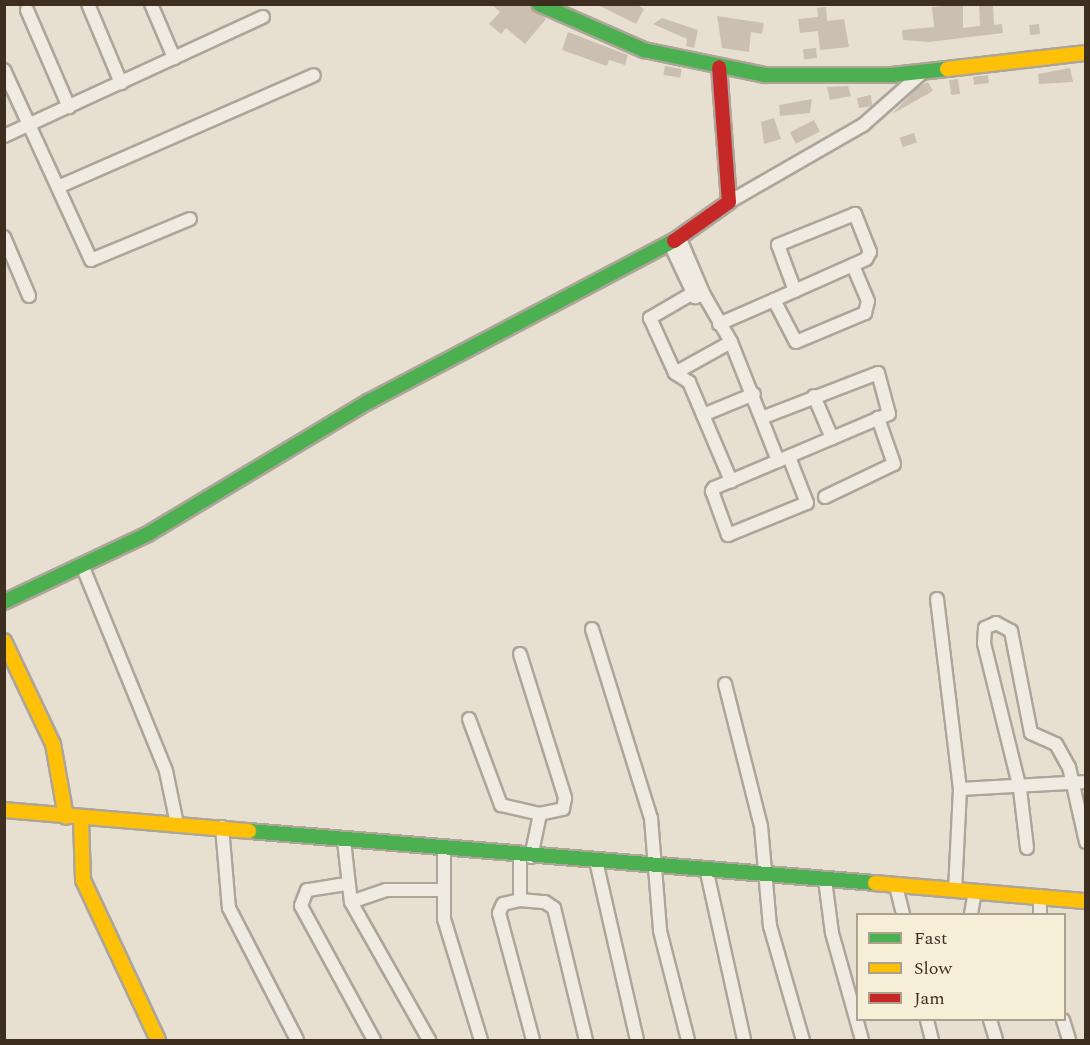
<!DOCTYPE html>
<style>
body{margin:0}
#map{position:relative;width:1090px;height:1045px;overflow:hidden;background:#e7e0d1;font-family:Spectral,serif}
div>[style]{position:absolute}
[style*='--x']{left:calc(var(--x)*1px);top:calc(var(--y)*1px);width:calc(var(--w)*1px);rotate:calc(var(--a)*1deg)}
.building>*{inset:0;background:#cbbfb2;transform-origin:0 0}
.roads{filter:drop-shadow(2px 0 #ada599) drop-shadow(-2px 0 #ada599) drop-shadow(0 2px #ada599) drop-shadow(0 -2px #ada599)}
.street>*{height:12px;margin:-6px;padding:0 6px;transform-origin:6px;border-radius:6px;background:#efebe3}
.fast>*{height:14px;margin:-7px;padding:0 7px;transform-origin:7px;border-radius:7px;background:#4caf50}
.slow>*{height:14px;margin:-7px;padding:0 7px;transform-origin:7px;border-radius:7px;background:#ffc107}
.jam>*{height:14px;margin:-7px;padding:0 7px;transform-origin:7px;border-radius:7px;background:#c62828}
span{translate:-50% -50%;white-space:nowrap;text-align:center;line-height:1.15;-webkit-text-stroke:6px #f7eed8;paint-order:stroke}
.frame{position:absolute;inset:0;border:6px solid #3d2e20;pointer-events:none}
.legend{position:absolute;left:856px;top:913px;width:210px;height:108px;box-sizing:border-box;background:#f7eed8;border:2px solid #ada18e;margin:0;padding:8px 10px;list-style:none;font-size:18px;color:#3d2e20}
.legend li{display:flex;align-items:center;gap:12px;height:30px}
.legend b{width:30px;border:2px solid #ada18e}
</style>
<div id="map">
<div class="building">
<i style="clip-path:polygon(491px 4px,527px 4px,546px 19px,525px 44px,506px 28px,501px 34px,489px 24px,500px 12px)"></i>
<i style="clip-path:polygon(596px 4px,636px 4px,644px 9px,636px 24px)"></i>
<i style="clip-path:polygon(963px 4px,963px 28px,980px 26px,979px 4px,993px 4px,994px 25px,1002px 24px,1003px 33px,929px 42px,903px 40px,902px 30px,934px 27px,932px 7px)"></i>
<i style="clip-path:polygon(826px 7px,827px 21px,844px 19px,849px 47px,820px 50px,818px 31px,800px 33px,798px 19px,818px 17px,817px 8px)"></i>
<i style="clip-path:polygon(717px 16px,764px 23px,762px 34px,751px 32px,749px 52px,722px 48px)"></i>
<i style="clip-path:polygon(662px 18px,698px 30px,694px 48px,686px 46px,687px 39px,653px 24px)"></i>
<i style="left:1039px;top:24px;width:10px;height:10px;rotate:84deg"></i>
<i style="clip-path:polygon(568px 32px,628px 55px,625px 65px,609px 60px,607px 66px,562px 50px)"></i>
<i style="left:816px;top:48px;width:10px;height:13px;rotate:84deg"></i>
<i style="left:665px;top:66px;width:17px;height:9px;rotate:10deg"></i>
<i style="clip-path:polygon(1070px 68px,1073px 82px,1039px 84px,1038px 74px)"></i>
<i style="left:988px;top:75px;width:8px;height:15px;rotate:83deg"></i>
<i style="left:958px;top:79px;width:15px;height:9px;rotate:82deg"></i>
<i style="clip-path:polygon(928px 82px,933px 91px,892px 114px,918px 87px)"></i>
<i style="clip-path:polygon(848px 86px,851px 96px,830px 100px,827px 87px)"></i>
<i style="clip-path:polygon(871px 95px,872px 106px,859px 108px,857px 98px)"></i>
<i style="clip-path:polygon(812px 99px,810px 113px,780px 116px,779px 105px)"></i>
<i style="clip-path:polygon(774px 118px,781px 139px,764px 144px,761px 122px)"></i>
<i style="left:814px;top:120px;width:13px;height:27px;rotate:63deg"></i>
<i style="left:914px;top:133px;width:10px;height:15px;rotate:73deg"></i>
</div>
<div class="roads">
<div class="street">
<i style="--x:88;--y:4;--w:86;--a:67.3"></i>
<i style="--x:151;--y:4;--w:59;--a:66.9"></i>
<i style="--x:27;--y:10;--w:106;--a:66.6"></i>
<i style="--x:4;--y:70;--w:209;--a:65.4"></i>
<i style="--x:91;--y:260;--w:107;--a:-22.5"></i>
<i style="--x:4;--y:136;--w:285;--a:-24.7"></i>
<i style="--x:58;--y:187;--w:279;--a:-23.6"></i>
<i style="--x:729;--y:202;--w:155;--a:-29.9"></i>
<i style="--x:863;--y:125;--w:80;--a:-41.5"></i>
<i style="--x:4;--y:237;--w:64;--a:67"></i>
<i style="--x:670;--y:244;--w:59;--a:64.7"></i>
<i style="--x:695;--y:297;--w:9;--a:-13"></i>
<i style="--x:704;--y:295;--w:61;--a:-113.2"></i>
<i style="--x:693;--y:293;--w:50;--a:149.8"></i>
<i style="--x:650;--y:318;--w:60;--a:65.6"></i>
<i style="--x:675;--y:373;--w:17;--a:33"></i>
<i style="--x:689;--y:382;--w:108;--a:67"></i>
<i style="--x:704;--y:295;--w:54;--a:60.1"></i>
<i style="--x:731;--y:342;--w:128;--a:68.4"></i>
<i style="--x:774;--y:300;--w:47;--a:62.4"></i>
<i style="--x:796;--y:342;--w:75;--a:-22.8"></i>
<i style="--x:865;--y:313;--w:12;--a:-76"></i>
<i style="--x:868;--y:301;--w:39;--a:-113"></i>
<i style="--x:719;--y:324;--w:60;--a:-23.6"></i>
<i style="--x:774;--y:300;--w:101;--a:-24"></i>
<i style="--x:866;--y:259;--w:8;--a:-60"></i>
<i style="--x:870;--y:252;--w:41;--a:-111.5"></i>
<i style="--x:855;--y:214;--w:83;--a:158.1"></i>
<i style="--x:778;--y:245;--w:49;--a:69.7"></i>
<i style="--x:675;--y:373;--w:64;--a:-29"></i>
<i style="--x:814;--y:396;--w:46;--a:66.8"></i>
<i style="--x:703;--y:415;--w:55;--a:-22.4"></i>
<i style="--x:764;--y:417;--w:122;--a:-21.1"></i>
<i style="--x:878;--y:373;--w:42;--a:75"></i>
<i style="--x:889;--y:414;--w:190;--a:157.1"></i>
<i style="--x:714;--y:488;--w:4;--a:124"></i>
<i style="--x:712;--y:491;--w:47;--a:70"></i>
<i style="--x:728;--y:535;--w:85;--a:-22.1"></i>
<i style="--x:807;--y:503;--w:49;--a:-111.4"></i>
<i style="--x:825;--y:497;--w:76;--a:-25.6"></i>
<i style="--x:894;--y:464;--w:49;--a:-109.2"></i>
<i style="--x:82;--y:565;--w:222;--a:67.8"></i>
<i style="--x:166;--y:771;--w:54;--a:78.3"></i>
<i style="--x:937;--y:599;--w:191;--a:83.1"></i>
<i style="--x:960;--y:789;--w:101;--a:92.8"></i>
<i style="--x:592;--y:629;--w:198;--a:72.7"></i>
<i style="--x:651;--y:818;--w:113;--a:85.4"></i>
<i style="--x:660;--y:931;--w:113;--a:75.6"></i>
<i style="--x:520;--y:654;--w:151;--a:72.6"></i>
<i style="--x:565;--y:798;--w:11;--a:100"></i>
<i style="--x:563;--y:809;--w:24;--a:168"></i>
<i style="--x:540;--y:814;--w:44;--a:101.8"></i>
<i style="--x:725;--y:684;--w:146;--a:75.8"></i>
<i style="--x:761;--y:826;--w:100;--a:84.9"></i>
<i style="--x:770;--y:926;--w:119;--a:73.9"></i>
<i style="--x:469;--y:719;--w:92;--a:69.6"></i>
<i style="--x:501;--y:805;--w:40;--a:13"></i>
<i style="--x:960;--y:789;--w:126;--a:-3.2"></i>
<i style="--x:222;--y:827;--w:81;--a:85.1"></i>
<i style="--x:229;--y:908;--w:148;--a:62.7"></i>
<i style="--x:344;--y:841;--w:61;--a:83.5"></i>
<i style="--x:351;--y:902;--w:159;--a:60.5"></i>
<i style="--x:444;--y:848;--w:71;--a:90"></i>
<i style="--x:444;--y:919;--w:127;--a:73"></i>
<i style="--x:1027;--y:848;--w:59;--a:-96.8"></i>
<i style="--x:1020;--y:789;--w:150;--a:-103.9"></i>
<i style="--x:984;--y:643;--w:15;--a:-86"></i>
<i style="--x:985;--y:628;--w:12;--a:-24"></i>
<i style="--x:996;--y:623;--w:17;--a:28"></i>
<i style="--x:1011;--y:631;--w:104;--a:78.9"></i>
<i style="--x:1031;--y:733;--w:27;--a:24"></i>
<i style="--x:1056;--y:744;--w:26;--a:61"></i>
<i style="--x:1069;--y:767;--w:77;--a:77.2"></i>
<i style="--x:520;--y:857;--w:43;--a:90"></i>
<i style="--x:520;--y:900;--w:17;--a:167"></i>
<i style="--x:503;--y:904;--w:10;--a:114"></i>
<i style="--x:499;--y:913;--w:131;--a:75"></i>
<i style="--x:596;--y:861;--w:184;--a:77.1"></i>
<i style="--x:706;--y:868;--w:176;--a:77.5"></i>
<i style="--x:825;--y:880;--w:53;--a:82.5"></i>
<i style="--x:832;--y:933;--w:111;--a:74.3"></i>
<i style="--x:346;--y:884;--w:39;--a:171"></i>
<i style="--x:307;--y:890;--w:17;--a:111"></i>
<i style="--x:301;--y:906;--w:153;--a:61.4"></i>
<i style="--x:896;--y:886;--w:29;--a:76"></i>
<i style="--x:520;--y:900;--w:25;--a:5"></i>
<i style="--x:545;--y:902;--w:11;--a:34"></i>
<i style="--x:554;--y:908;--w:136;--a:76.4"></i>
<i style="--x:351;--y:902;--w:37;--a:-19"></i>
<i style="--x:386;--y:890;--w:55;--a:0"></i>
<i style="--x:971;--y:914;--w:23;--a:-80"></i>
<i style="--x:1040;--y:914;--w:18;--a:-90"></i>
<i style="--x:927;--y:1020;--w:21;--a:76"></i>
<i style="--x:990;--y:1020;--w:21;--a:73"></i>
<i style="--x:1063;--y:1020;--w:21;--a:73"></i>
</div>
<div class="fast">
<i style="--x:539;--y:4;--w:115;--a:23.7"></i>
<i style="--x:644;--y:50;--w:124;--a:11.7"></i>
<i style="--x:765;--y:75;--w:127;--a:0"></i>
<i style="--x:892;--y:75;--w:55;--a:-6.2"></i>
<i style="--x:4;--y:602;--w:159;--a:-25.3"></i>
<i style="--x:148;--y:534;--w:257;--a:-31"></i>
<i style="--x:368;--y:402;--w:346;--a:-27.8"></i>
<i style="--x:249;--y:831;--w:628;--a:4.75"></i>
</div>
<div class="slow">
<i style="--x:947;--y:69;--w:140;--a:-6.6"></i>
<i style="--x:4;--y:641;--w:114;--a:64.6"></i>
<i style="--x:53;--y:744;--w:74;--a:79.9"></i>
<i style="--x:4;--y:810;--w:246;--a:4.9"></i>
<i style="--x:81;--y:819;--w:61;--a:88.1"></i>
<i style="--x:83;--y:880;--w:177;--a:64.9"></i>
<i style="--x:875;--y:883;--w:212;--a:4.9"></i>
</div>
<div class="jam">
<i style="--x:674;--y:241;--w:67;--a:-35.3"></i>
<i style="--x:729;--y:202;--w:135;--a:-94.2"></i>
</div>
</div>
<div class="frame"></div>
<ul class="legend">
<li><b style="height:8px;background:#4caf50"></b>Fast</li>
<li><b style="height:8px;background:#ffc107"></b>Slow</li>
<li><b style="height:8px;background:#c62828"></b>Jam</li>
</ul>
</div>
